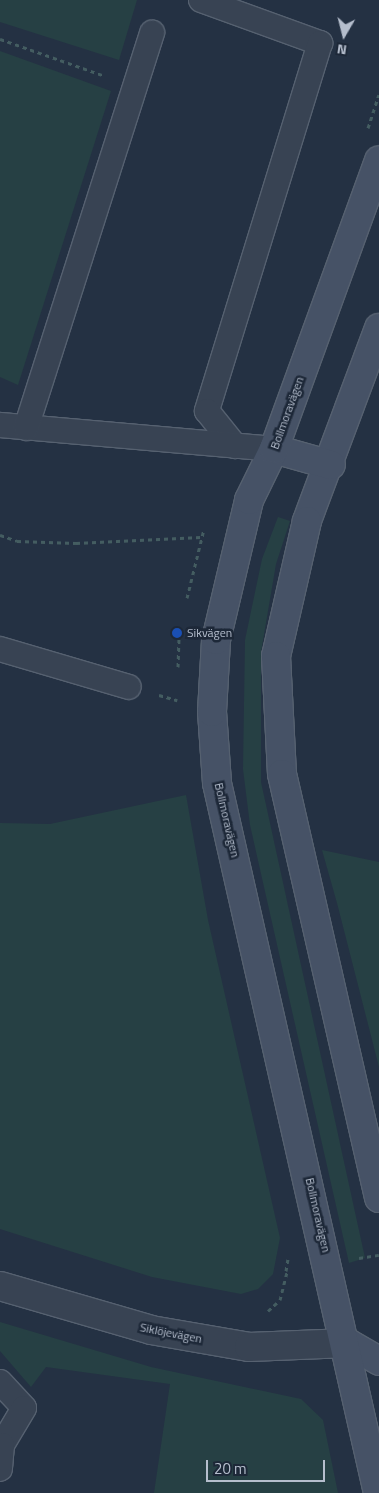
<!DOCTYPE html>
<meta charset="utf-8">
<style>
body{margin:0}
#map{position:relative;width:379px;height:1493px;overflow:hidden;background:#243143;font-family:"Titillium Web",sans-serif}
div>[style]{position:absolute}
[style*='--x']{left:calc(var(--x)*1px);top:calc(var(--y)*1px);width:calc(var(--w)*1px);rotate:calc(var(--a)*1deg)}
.green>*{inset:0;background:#264044}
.path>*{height:3px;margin-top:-1.5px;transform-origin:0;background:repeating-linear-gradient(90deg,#445d61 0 4px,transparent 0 8px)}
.roads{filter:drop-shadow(1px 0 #566170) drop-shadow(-1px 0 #566170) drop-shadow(0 1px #566170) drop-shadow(0 -1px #566170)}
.lane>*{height:24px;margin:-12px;padding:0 12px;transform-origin:12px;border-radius:12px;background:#384353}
.street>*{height:28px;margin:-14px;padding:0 14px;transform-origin:14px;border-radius:14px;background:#384353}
.secondary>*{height:28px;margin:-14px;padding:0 14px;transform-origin:14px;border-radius:14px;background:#465266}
.dots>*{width:14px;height:14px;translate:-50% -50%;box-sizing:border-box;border:2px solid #1d2838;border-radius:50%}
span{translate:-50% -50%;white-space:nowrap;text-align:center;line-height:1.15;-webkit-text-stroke:5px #1d2838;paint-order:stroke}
.street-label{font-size:12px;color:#b5becd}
.poi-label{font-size:12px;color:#b5becd}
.left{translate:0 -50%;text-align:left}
.north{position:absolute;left:319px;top:10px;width:50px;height:50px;-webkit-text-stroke:4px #1d2838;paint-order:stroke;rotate:188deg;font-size:14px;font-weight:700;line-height:20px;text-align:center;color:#b5becd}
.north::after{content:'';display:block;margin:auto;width:18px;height:22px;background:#b5becd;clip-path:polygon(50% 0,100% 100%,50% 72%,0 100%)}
.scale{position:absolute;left:206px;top:1460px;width:119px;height:22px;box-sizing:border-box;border:2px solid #b5becd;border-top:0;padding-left:6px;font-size:15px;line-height:18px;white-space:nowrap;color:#b5becd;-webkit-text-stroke:4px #1d2838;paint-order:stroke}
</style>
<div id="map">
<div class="green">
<i style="clip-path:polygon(0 0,137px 0,119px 60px,0 22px)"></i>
<i style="clip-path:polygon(0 51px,111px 91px,18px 385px,0 377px)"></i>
<i style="clip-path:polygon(278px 517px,290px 521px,276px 564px,261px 652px,261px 782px,365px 1258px,349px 1263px,250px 825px,243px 769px,245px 640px,262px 559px)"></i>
<i style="clip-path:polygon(186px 795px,208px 920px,280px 1238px,273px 1274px,258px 1289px,241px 1294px,152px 1277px,0 1229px,0 823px,50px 824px)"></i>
<i style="clip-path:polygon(322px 850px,379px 862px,379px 1067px,337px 903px)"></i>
<i style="clip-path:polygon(0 1322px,151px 1367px,301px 1399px,323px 1420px,338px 1493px,154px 1493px,170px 1384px,46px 1367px,31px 1387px,0 1351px)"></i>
</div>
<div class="path">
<i style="--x:0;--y:39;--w:111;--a:19.4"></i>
<i style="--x:368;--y:128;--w:35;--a:-72"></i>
<i style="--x:0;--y:535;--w:18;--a:19"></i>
<i style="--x:17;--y:541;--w:59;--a:1.9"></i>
<i style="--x:76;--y:543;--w:125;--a:-2.7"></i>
<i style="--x:187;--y:598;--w:71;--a:-76.2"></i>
<i style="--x:178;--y:667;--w:31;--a:-88"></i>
<i style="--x:159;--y:695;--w:19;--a:16"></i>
<i style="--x:359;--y:1258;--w:20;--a:-9"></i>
<i style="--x:286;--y:1271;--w:12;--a:-81"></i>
<i style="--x:268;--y:1311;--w:16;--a:-43"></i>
<i style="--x:280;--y:1300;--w:30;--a:-76"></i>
</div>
<div class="roads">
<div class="lane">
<i style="--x:201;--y:0;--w:127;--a:19.9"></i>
<i style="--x:320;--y:43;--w:385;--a:107.1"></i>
<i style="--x:207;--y:411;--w:45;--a:51.3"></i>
<i style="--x:0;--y:425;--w:275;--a:5"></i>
<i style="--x:26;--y:428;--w:415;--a:-72.3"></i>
<i style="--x:0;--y:649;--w:134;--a:16.4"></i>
<i style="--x:0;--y:1382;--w:35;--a:47"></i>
<i style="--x:24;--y:1408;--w:43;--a:120.7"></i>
<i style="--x:2;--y:1445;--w:24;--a:95"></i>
</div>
<div class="street">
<i style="--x:0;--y:1286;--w:157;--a:16.2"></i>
<i style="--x:151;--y:1330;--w:99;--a:9.8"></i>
<i style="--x:249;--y:1347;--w:99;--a:-2.3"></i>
</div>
<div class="secondary">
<i style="--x:379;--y:328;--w:206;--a:110.5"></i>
<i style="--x:307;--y:521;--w:139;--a:102.9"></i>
<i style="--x:276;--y:656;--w:118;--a:87.1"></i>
<i style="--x:282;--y:774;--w:435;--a:77.1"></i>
<i style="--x:274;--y:449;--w:59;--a:15.7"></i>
<i style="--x:348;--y:1343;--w:36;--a:30"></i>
<i style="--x:378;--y:1493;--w:728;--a:-102.78"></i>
<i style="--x:217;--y:783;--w:71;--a:-94"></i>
<i style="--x:212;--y:712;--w:72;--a:-86.8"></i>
<i style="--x:216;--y:640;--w:144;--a:-76.7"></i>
<i style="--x:249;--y:500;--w:57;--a:-63.9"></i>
<i style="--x:274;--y:449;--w:307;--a:-70"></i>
</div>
</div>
<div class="dots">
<i style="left:177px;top:633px;background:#1a4fb4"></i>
</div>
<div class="street-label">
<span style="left:287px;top:413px;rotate:-70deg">Bollmoravägen</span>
<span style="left:227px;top:820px;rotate:77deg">Bollmoravägen</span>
<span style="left:318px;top:1215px;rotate:77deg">Bollmoravägen</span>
<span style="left:171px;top:1333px;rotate:11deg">Siklöjevägen</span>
</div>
<div class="poi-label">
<span class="left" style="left:187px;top:633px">Sikvägen</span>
</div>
<div class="north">N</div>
<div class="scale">20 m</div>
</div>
